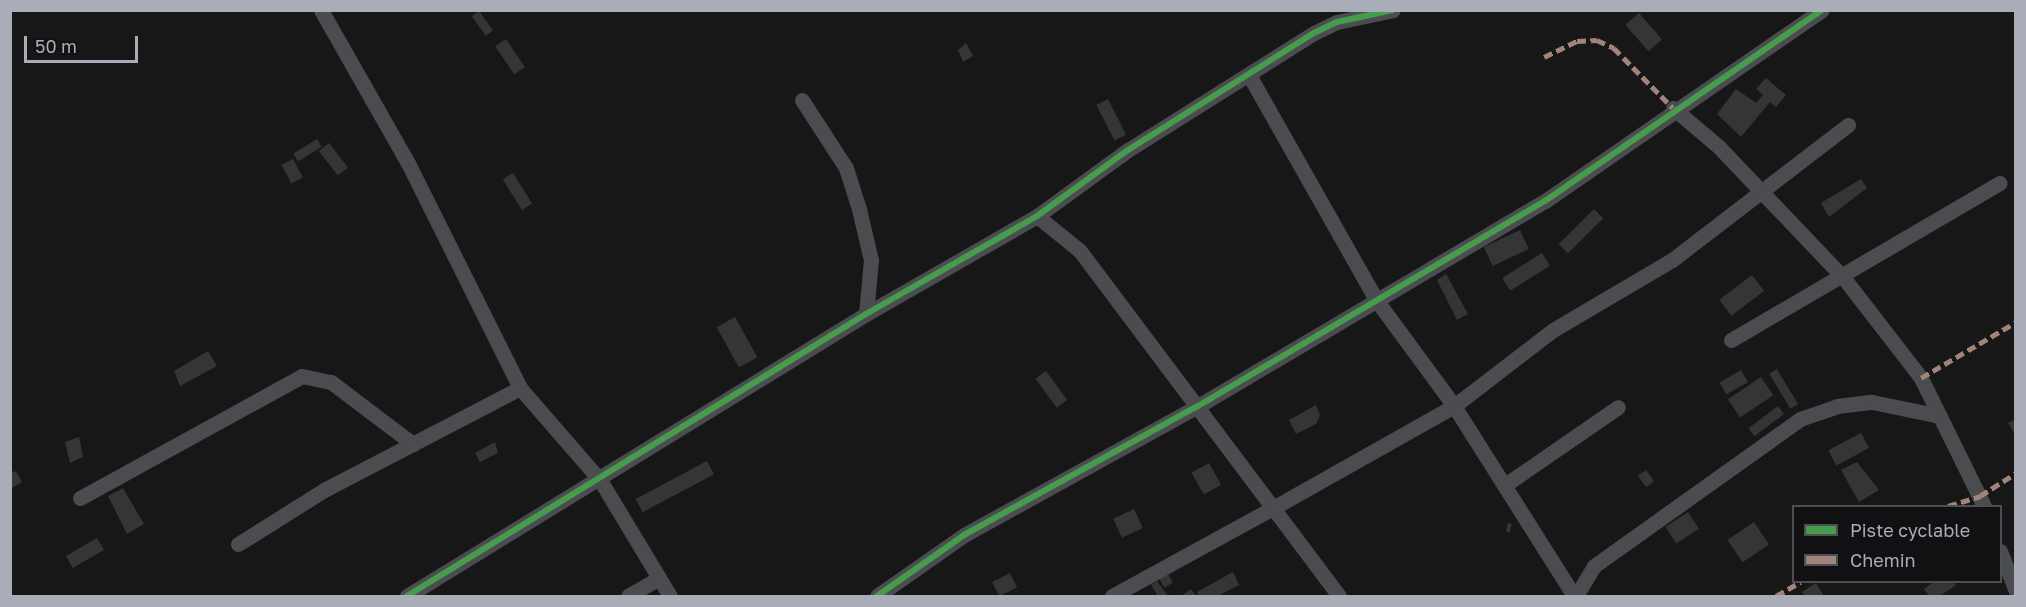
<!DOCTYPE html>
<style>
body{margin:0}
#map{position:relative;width:2026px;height:607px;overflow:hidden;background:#171717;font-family:"Golos Text",sans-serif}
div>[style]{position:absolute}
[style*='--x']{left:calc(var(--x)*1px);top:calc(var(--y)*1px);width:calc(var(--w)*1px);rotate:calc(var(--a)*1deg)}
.building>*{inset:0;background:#353536;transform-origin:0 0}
.minor>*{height:15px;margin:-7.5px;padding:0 7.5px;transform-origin:7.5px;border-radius:7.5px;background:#4b4c50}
.quiet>*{height:4.5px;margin-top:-2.25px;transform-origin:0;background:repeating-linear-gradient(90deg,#a18479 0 9px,transparent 0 13.5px)}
.cycleway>*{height:6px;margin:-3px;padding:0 3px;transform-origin:3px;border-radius:3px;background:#469c4c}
span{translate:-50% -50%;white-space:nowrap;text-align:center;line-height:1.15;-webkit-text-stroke:4.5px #111113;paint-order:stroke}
.frame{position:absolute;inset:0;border:12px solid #a8adb8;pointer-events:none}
.legend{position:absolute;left:1792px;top:505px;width:210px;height:78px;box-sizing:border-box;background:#111113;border:2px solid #4d4f55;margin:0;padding:8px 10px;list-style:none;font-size:18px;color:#a8adb8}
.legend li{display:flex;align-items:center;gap:12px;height:30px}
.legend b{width:30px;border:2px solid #4d4f55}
.scale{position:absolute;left:24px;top:36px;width:114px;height:27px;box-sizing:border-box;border:3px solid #a8adb8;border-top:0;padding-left:8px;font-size:18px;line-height:21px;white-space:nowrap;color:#a8adb8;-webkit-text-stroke:4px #111113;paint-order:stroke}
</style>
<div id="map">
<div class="building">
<i style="left:479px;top:11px;width:24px;height:9px;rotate:54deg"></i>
<i style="left:1639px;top:13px;width:35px;height:18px;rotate:49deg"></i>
<i style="left:506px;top:39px;width:34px;height:13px;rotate:56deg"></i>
<i style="clip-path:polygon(966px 43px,973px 56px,963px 62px,958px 50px)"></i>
<i style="clip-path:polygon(1766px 78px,1786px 95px,1776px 107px,1770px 102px,1741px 137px,1717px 114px,1736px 89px,1756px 103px,1763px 95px,1756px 89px)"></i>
<i style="left:1108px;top:99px;width:40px;height:13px;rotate:63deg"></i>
<i style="left:317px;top:139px;width:9px;height:28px;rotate:58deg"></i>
<i style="left:329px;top:143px;width:31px;height:13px;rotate:52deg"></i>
<i style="left:293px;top:159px;width:21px;height:13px;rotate:62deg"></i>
<i style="left:513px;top:173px;width:36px;height:12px;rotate:58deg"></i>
<i style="clip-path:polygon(1861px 179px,1867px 188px,1829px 217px,1821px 203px)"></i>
<i style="left:1594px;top:209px;width:13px;height:50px;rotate:45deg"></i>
<i style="left:1520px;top:230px;width:21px;height:40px;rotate:65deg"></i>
<i style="left:1542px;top:253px;width:15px;height:47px;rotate:58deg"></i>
<i style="clip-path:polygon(1446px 274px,1468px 314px,1457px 320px,1437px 280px)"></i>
<i style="left:1752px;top:275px;width:20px;height:41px;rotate:53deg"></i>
<i style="left:735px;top:317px;width:46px;height:21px;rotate:61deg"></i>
<i style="clip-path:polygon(208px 351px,217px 366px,180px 386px,174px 371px)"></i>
<i style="left:1777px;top:369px;width:41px;height:9px;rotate:59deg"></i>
<i style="left:1741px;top:370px;width:14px;height:25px;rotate:60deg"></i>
<i style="left:1046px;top:371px;width:36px;height:13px;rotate:54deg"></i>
<i style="left:1761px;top:377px;width:22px;height:40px;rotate:56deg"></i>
<i style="clip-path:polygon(1316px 405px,1320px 415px,1316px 424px,1296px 434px,1289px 420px)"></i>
<i style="left:1778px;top:406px;width:10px;height:37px;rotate:53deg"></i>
<i style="clip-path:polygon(2016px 419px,2016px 436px,2008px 423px)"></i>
<i style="left:1861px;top:433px;width:17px;height:37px;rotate:62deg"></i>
<i style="clip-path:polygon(79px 437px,83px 457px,70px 463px,65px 442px)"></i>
<i style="clip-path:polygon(495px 442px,498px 453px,480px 462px,475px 453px)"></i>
<i style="left:707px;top:461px;width:15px;height:81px;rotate:62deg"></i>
<i style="clip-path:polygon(1857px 462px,1879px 490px,1859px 502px,1841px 470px)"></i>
<i style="left:1209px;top:463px;width:25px;height:20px;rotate:61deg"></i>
<i style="left:1646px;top:470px;width:14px;height:10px;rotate:54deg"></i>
<i style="clip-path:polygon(16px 471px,22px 482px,10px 489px,10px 473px)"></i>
<i style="clip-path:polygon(123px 488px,144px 524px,127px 534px,108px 496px)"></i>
<i style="left:1134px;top:509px;width:21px;height:23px;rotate:65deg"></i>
<i style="left:1688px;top:512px;width:20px;height:27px;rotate:57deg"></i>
<i style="left:1754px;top:522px;width:27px;height:32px;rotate:56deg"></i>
<i style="left:1508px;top:523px;width:4px;height:9px;rotate:14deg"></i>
<i style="left:97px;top:538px;width:14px;height:36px;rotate:60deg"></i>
<i style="clip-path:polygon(1233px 572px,1239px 585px,1218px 596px,1199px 596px,1197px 592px)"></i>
<i style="left:1010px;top:573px;width:16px;height:20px;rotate:63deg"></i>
<i style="left:1168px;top:574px;width:10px;height:10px;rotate:61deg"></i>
<i style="clip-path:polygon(1157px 581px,1168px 596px,1158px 596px,1151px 585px)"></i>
<i style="clip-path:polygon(1933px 582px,1954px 582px,1956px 585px,1940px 596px,1929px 596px,1924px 589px)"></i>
<i style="clip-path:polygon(1816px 583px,1824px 596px,1805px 596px,1802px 592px)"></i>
<i style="clip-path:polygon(1191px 589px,1196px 596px,1181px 596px)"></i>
</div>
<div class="minor">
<i style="--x:321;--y:10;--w:176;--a:60.4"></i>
<i style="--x:408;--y:163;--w:251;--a:63.5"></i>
<i style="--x:520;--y:388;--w:122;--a:49"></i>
<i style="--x:600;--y:480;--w:135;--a:58.9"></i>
<i style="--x:1249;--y:75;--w:260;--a:60.5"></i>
<i style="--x:1377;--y:301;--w:130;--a:53.7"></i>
<i style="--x:1454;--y:406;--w:125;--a:-37.5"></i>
<i style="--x:1553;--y:330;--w:138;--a:-30.5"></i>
<i style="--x:1672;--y:260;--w:222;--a:-37.5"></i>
<i style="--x:802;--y:100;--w:81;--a:57.1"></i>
<i style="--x:846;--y:168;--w:43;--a:72.4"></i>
<i style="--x:859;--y:209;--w:52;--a:76.8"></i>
<i style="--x:871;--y:260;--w:54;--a:95.3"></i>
<i style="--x:1673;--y:108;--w:60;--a:40.3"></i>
<i style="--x:1719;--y:147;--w:180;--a:46.4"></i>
<i style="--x:1843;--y:277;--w:128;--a:52.3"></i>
<i style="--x:1921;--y:378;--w:143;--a:63.8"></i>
<i style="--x:1037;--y:216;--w:55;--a:39.1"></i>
<i style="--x:1080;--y:251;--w:321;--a:53.1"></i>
<i style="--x:1273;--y:508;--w:208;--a:-29.4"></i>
<i style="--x:1454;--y:406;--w:225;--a:57.7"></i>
<i style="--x:1731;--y:340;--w:311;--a:-30.3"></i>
<i style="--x:1505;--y:485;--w:137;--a:-34.6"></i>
<i style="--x:80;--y:498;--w:253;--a:-28.8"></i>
<i style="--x:302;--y:376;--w:30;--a:12"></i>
<i style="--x:331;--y:382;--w:103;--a:37.1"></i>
<i style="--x:238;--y:544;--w:102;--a:-32.1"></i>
<i style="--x:324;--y:490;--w:221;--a:-27.5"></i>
<i style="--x:2000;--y:551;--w:43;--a:68.2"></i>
<i style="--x:407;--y:596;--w:539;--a:-31.57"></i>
<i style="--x:866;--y:314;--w:197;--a:-29.8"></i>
<i style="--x:1037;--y:216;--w:112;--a:-36"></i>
<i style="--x:1128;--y:150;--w:220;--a:-32.2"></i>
<i style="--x:1314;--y:33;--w:25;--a:-26"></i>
<i style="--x:1337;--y:22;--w:57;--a:-12.1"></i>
<i style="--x:628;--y:596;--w:36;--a:-30"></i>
<i style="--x:877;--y:596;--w:106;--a:-35"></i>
<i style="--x:964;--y:535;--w:267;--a:-28.9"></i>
<i style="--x:1198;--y:406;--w:403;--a:-30.6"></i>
<i style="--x:1545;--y:201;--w:336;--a:-34.6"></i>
<i style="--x:1112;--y:596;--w:183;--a:-28.7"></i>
<i style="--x:1273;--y:508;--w:110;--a:53.1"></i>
<i style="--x:1576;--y:596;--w:35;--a:-59"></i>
<i style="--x:1594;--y:566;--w:253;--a:-35.5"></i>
<i style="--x:1800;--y:419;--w:39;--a:-19"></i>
<i style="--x:1837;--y:406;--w:35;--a:-7"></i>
<i style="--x:1872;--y:402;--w:69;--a:11.6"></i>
</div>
<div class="quiet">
<i style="--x:1544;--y:57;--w:37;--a:-26"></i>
<i style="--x:1577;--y:41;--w:20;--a:-3"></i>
<i style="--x:1597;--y:40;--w:19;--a:25"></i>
<i style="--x:1614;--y:48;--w:84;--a:45.5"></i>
<i style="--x:1921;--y:378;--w:110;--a:-30.5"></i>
<i style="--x:1948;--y:506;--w:34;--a:-17"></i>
<i style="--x:1980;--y:496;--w:43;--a:-32.6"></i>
<i style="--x:1776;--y:596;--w:28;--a:-30"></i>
</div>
<div class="cycleway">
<i style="--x:407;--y:596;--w:539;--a:-31.57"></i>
<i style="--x:866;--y:314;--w:197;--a:-29.8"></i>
<i style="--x:1037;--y:216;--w:112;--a:-36"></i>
<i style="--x:1128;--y:150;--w:220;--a:-32.2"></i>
<i style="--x:1314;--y:33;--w:25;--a:-26"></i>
<i style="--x:1337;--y:22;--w:57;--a:-12.1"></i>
<i style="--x:877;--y:596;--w:106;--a:-35"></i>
<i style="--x:964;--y:535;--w:267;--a:-28.9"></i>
<i style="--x:1198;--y:406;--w:403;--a:-30.6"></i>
<i style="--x:1545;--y:201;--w:336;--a:-34.6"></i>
</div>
<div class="frame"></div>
<ul class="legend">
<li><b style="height:8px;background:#469c4c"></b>Piste cyclable</li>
<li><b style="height:8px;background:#a18479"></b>Chemin</li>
</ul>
<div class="scale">50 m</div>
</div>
